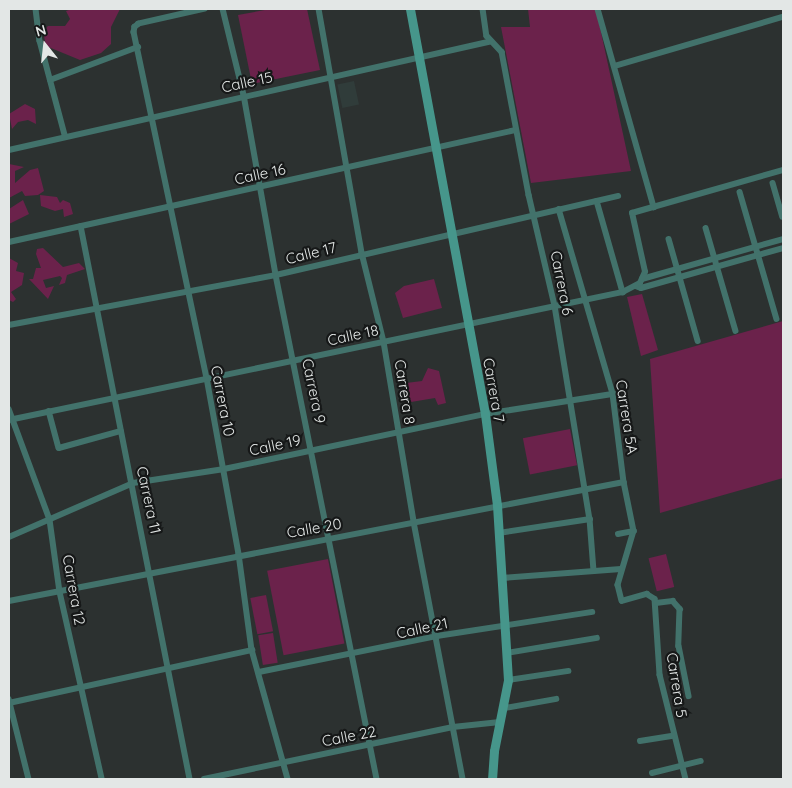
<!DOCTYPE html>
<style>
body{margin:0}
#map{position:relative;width:792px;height:788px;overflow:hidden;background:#2c3130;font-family:Quicksand,sans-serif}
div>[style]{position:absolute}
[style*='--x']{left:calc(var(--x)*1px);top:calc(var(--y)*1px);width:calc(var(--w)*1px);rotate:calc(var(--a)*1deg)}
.built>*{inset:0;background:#303c3a;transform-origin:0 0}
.green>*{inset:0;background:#6b224b;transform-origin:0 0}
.street>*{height:5.5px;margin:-2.75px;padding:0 2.75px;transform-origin:2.75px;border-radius:2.75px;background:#42726b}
.secondary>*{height:9px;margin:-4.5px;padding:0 4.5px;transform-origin:4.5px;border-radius:4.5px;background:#46968b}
span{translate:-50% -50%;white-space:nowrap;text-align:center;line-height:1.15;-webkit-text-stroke:4.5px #161818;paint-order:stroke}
.street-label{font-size:15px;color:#e3e7e6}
.frame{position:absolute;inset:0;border:10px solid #e3e7e6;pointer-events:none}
.north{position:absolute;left:20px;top:20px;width:50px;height:50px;-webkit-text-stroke:4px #161818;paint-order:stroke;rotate:344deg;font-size:14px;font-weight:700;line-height:20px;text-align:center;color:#e3e7e6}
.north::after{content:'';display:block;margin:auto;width:18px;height:22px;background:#e3e7e6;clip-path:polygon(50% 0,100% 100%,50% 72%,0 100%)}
</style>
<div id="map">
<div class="built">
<i style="left:354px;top:81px;width:24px;height:17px;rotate:78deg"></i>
</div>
<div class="green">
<i style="clip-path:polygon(72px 9px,120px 9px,111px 27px,111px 44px,101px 53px,80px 60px,46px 46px,43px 31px,48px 26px,65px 26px,70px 19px,66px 11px)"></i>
<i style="clip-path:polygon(270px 9px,307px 9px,320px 70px,252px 84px,238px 15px)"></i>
<i style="clip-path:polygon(528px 9px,596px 9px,631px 171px,531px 183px,501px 27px,530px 27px)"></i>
<i style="clip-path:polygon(25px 104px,35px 109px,36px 124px,28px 120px,18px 122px,12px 129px,9px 114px)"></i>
<i style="clip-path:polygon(9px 164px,24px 167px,15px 171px,15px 183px,30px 170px,38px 168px,44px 191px,38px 195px,25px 196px,22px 191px,9px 198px)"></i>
<i style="clip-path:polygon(40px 195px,57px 197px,60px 203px,63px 200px,70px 203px,73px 214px,64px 217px,63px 209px,55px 211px,41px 206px)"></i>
<i style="clip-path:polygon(23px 200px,29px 214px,9px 224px,9px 209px)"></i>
<i style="clip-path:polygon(43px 248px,63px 267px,79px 263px,85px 269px,67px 275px,65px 283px,59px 285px,62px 278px,60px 276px,43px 280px,46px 288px,54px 286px,48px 299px,29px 279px,33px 279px,36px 268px,41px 268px,36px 254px,37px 249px)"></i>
<i style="clip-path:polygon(9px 258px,18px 263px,16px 271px,24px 273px,22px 285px,11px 292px,16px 299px,13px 302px,9px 300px)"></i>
<i style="clip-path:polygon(434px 279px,442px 308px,403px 318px,395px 293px,404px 286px)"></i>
<i style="clip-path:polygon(642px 294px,658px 350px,641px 356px,627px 297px)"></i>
<i style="clip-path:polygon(783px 321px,783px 478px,660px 513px,650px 359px)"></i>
<i style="clip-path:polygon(428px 368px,439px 371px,446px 403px,438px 405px,435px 398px,411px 402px,405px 392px,406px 383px,422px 381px)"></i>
<i style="left:570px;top:429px;width:37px;height:48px;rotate:79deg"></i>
<i style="left:666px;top:554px;width:34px;height:18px;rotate:76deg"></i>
<i style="left:328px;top:559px;width:86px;height:62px;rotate:79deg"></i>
<i style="left:266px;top:595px;width:37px;height:16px;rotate:79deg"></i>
<i style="left:273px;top:633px;width:30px;height:15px;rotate:81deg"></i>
</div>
<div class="street">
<i style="--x:36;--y:9;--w:32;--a:83"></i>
<i style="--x:40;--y:41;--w:97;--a:75.1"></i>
<i style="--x:205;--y:9;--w:68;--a:167.2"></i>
<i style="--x:139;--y:24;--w:5;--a:143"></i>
<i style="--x:135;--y:27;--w:5;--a:101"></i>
<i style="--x:134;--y:32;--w:354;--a:78.1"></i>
<i style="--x:207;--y:378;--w:179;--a:79.7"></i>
<i style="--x:239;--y:554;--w:97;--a:82.3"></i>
<i style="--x:252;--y:650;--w:134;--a:74.4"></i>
<i style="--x:223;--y:9;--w:89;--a:76.3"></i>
<i style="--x:244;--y:95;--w:183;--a:79.9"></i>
<i style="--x:276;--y:275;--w:514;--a:78.67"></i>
<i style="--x:319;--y:9;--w:248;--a:80"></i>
<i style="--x:362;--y:253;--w:92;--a:76.1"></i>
<i style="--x:384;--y:342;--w:182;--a:80.5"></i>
<i style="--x:414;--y:522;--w:262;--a:79.2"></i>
<i style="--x:483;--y:9;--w:27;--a:82"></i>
<i style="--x:487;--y:36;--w:22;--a:47"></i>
<i style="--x:502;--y:52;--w:146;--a:79.3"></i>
<i style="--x:529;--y:195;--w:114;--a:76.8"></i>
<i style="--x:555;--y:306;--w:216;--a:80.7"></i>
<i style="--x:590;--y:519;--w:52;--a:85.6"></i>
<i style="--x:598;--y:9;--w:206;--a:74.2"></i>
<i style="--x:615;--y:66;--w:175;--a:-16.3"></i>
<i style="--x:50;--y:80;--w:94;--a:-20.6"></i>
<i style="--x:9;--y:150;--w:494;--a:-12.7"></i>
<i style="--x:773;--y:183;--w:35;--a:74"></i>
<i style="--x:740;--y:192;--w:132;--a:73.8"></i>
<i style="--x:597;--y:201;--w:95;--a:74.1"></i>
<i style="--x:559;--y:209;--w:193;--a:73.7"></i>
<i style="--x:613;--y:394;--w:89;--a:82.9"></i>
<i style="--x:624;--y:482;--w:50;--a:78.5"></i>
<i style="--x:634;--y:531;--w:56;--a:106.5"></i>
<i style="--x:618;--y:585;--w:16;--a:76"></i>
<i style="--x:622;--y:601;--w:26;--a:-16"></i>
<i style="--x:647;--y:594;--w:9;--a:32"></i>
<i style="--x:655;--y:599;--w:76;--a:86.2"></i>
<i style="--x:660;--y:675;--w:107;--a:76"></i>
<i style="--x:81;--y:226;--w:564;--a:78.85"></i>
<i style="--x:706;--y:228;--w:107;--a:73.8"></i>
<i style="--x:669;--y:239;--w:106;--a:74.1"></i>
<i style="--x:9;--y:242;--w:519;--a:-12.46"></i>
<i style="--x:642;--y:279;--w:147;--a:-15.8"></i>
<i style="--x:636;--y:286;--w:5;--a:22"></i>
<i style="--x:641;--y:288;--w:148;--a:-15.7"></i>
<i style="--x:9;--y:325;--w:272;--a:-10.6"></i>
<i style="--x:276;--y:275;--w:351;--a:-13"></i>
<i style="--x:9;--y:409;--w:118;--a:69.7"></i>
<i style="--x:50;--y:520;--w:73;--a:82.1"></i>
<i style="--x:60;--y:592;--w:192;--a:77.3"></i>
<i style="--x:49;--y:411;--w:38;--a:75"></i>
<i style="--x:59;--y:448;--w:64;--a:-15.3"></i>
<i style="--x:9;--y:420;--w:627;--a:-11.78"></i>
<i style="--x:623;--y:292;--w:19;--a:-28"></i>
<i style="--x:640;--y:283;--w:12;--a:-66"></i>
<i style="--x:645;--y:272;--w:60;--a:-102.4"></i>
<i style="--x:632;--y:213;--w:157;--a:-15.9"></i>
<i style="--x:499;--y:533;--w:92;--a:-8.7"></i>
<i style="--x:618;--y:534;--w:16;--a:-11"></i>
<i style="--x:9;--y:537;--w:135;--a:-23.5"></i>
<i style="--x:133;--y:483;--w:92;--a:-8.7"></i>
<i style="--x:224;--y:469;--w:267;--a:-11.9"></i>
<i style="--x:485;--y:414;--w:130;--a:-8.9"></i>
<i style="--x:502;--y:578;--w:119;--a:-4.3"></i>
<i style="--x:9;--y:601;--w:626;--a:-10.95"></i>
<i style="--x:656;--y:603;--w:17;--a:-7"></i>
<i style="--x:673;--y:601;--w:11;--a:49"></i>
<i style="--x:680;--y:609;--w:37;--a:92"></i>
<i style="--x:679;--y:646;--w:51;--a:78.7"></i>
<i style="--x:507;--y:653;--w:91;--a:-9.5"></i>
<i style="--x:259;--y:672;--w:182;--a:-11.4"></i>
<i style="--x:437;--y:636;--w:157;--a:-8.8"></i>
<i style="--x:508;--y:680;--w:61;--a:-8.5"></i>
<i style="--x:9;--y:699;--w:82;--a:76"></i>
<i style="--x:9;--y:703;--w:249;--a:-12.3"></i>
<i style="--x:505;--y:708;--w:52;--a:-10"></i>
<i style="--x:640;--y:741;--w:33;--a:-9"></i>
<i style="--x:652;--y:773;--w:50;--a:-13.8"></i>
<i style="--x:204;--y:779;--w:254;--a:-11.8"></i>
<i style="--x:453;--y:727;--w:47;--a:-6.1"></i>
</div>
<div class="secondary">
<i style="--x:410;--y:9;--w:412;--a:79.5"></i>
<i style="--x:485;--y:414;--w:92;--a:82.5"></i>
<i style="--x:497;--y:505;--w:175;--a:86.4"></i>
<i style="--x:508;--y:680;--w:72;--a:101.2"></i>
<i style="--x:494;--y:751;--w:28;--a:94"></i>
</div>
<div class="street-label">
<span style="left:247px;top:82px;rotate:-12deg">Calle 15</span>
<span style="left:260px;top:174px;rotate:-12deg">Calle 16</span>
<span style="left:311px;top:253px;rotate:-14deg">Calle 17</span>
<span style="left:562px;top:283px;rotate:79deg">Carrera 6</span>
<span style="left:353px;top:335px;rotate:-12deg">Calle 18</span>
<span style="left:494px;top:390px;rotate:80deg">Carrera 7</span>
<span style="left:314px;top:391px;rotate:78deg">Carrera 9</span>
<span style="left:405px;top:392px;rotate:81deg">Carrera 8</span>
<span style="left:223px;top:401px;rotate:79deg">Carrera 10</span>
<span style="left:627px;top:417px;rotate:81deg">Carrera 5A</span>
<span style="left:275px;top:445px;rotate:-12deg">Calle 19</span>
<span style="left:149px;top:500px;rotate:78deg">Carrera 11</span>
<span style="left:314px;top:528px;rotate:-10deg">Calle 20</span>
<span style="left:74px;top:590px;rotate:80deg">Carrera 12</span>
<span style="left:422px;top:628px;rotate:-12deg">Calle 21</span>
<span style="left:677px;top:685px;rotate:81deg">Carrera 5</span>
<span style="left:349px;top:736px;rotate:-11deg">Calle 22</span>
</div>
<div class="frame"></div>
<div class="north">N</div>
</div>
